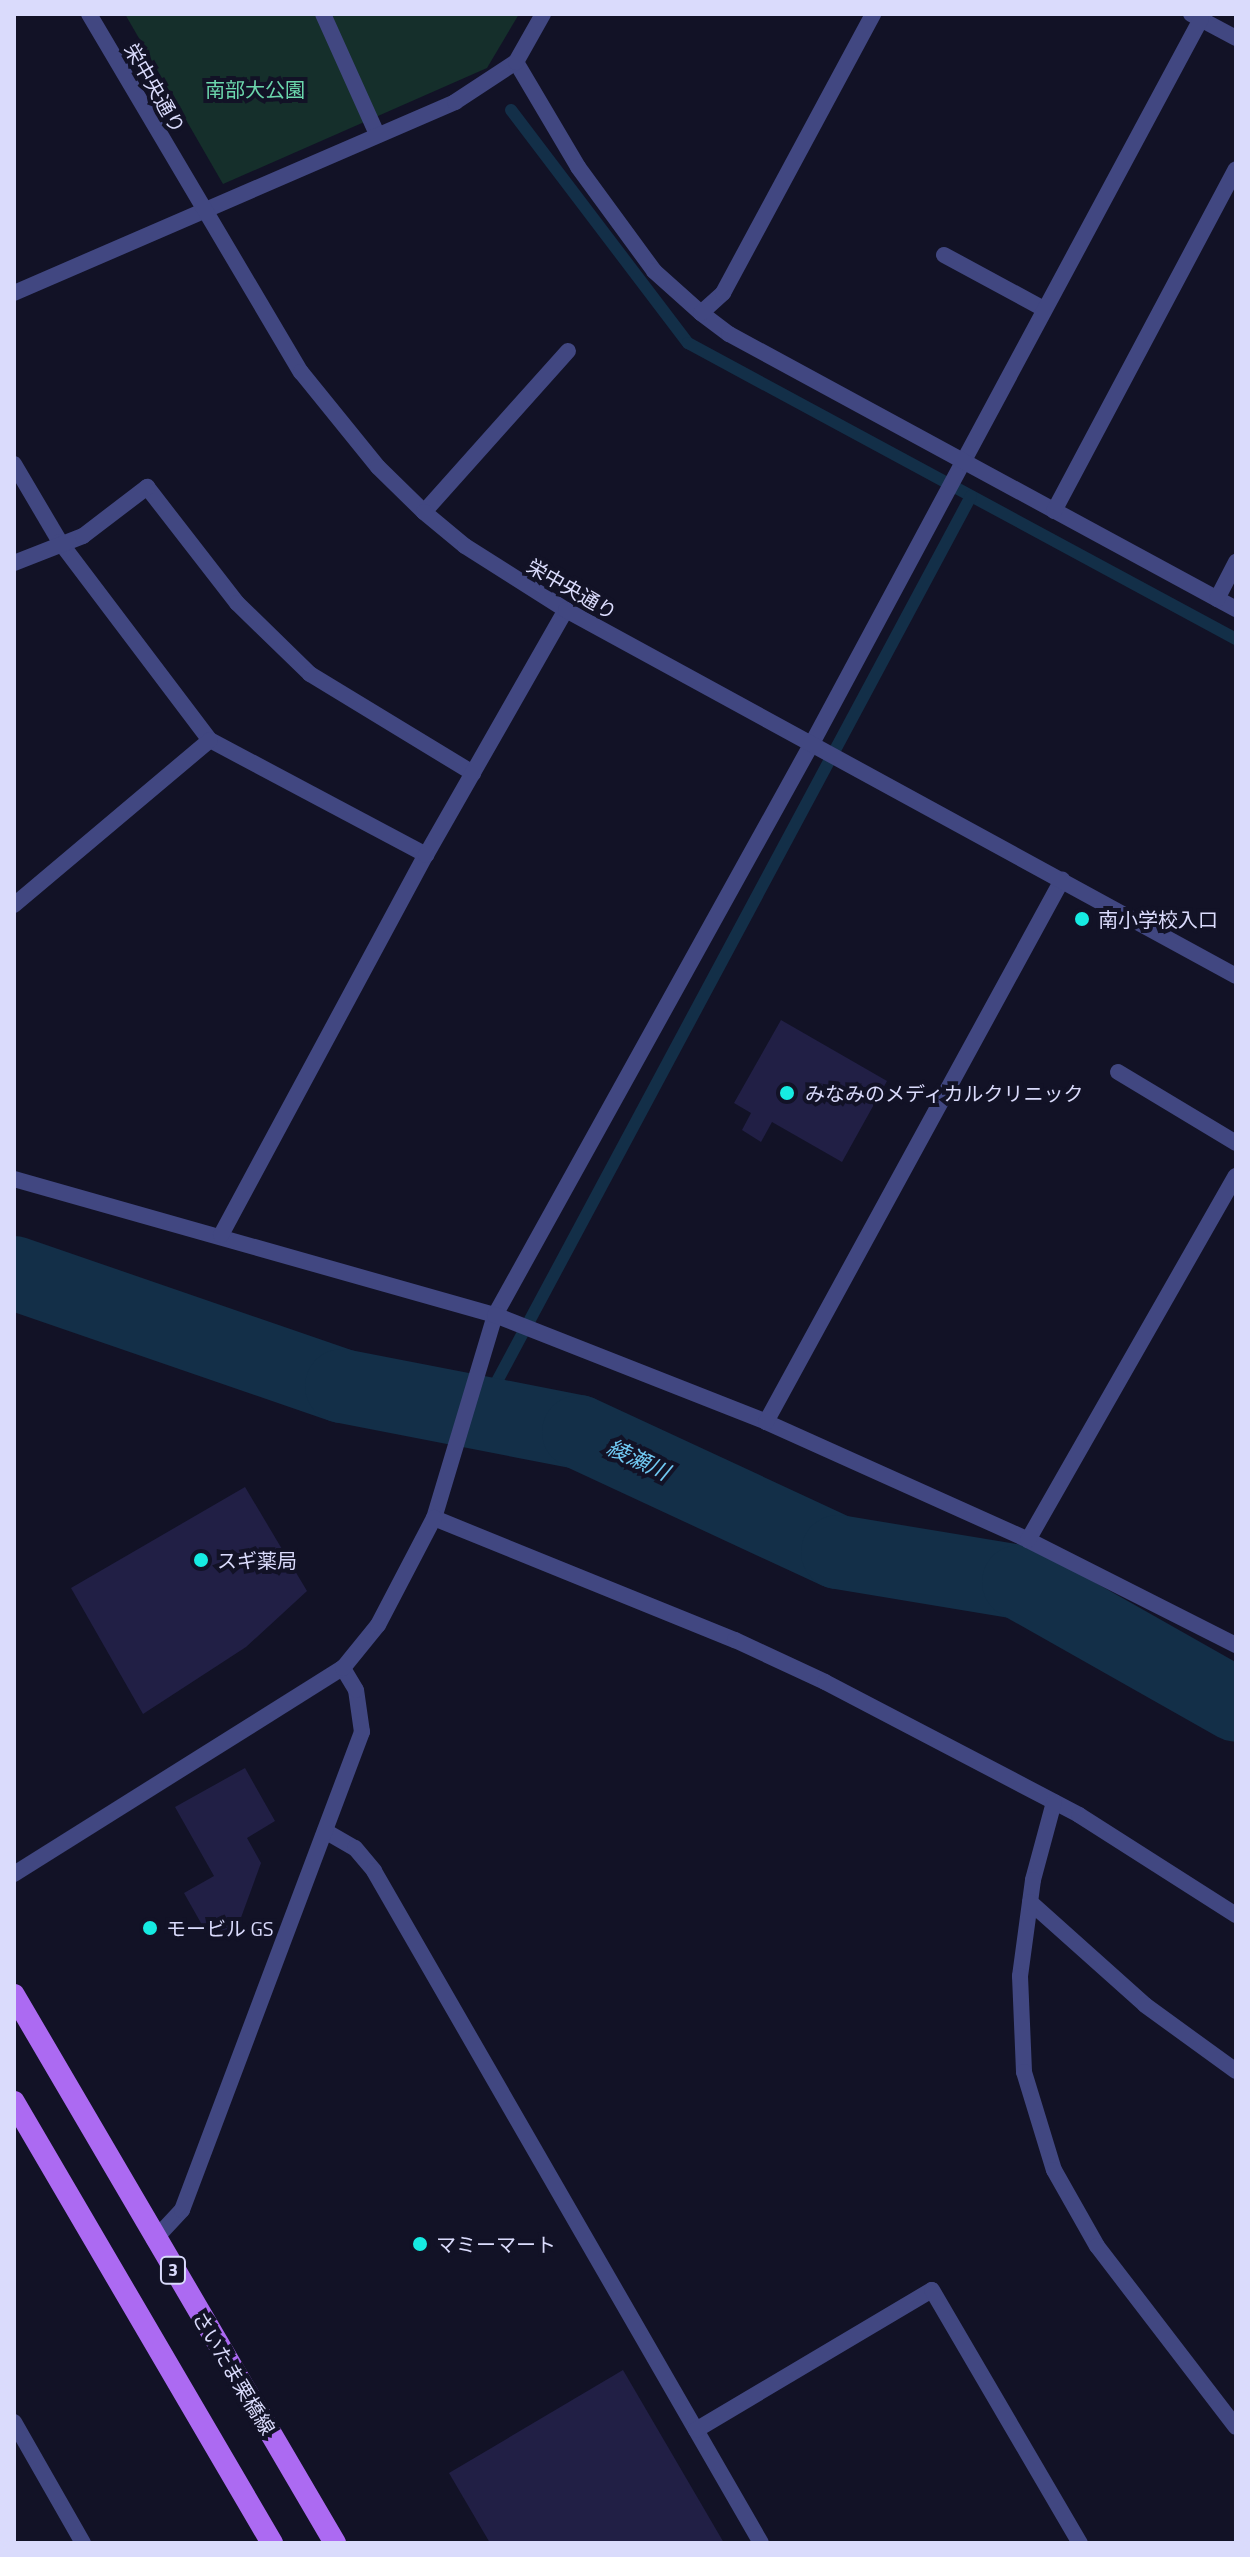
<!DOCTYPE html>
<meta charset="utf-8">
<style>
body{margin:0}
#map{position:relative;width:1250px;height:2557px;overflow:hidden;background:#121226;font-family:"Titillium Web","Noto Sans JP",sans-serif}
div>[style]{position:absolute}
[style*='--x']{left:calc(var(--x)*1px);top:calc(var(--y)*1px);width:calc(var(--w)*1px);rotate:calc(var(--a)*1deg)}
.green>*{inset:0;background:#152f2b}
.stream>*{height:12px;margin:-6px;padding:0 6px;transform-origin:6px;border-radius:6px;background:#132f48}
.river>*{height:74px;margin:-37px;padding:0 37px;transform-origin:37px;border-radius:37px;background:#132f48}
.building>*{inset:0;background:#211f45}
.service>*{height:16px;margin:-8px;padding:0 8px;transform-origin:8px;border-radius:8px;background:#414781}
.minor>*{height:16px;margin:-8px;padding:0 8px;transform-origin:8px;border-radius:8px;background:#414781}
.tertiary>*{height:16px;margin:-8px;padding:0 8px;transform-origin:8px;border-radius:8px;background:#414781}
.primary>*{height:22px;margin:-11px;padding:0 11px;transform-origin:11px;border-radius:11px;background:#ac6af2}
.dots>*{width:22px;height:22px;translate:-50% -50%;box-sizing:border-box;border:4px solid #121226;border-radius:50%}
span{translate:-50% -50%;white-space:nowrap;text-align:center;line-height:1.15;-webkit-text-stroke:8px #121226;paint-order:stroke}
.shield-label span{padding:2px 6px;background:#121226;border:2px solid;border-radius:6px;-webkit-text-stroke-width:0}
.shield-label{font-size:18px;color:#dadbfc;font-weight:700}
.street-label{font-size:20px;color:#dadbfc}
.park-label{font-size:20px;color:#6bd6ac}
.poi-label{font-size:20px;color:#dadbfc}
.left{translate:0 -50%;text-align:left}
.water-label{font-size:22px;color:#71c9f3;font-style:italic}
.frame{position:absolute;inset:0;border:16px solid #dadbfc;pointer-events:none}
</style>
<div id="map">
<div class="green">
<i style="clip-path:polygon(125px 14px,519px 14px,487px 68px,223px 184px)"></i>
</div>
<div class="stream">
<i style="--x:511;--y:110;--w:293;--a:52.8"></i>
<i style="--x:688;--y:343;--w:623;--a:28.38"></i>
<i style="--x:480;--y:1413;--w:1040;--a:-61.83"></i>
</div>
<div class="river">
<i style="--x:14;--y:1273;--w:347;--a:19"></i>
<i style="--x:342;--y:1386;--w:241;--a:11"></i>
<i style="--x:579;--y:1432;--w:285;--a:24.9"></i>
<i style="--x:838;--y:1552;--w:183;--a:9.4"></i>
<i style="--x:1019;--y:1582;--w:249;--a:29.5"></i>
</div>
<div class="building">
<i style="clip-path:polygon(781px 1020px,887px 1081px,842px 1162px,772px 1122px,761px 1142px,742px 1130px,751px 1113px,734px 1103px)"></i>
<i style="clip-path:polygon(245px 1487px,307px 1591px,246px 1647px,143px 1714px,71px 1588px)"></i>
<i style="clip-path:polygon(245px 1768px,275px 1821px,247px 1838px,261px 1863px,239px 1923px,210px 1939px,184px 1893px,214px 1876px,175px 1807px)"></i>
<i style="clip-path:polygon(623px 2370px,724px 2543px,490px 2543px,449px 2473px)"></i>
</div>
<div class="service">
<i style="--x:323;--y:14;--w:132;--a:65.8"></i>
<i style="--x:944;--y:255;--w:114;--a:28.4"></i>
<i style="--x:147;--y:487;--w:147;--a:52.2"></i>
<i style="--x:237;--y:603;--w:102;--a:44.2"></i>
<i style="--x:310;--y:674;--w:191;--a:31.3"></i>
<i style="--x:424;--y:512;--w:216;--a:-48.2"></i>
<i style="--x:1118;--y:1072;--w:138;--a:31"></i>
</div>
<div class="minor">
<i style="--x:1191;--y:14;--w:51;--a:28.1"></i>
<i style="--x:1201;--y:19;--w:824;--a:118.24"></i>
<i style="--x:811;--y:745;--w:652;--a:119"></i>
<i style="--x:495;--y:1315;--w:212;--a:106.7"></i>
<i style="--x:434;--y:1518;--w:325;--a:22.1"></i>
<i style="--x:735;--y:1640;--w:99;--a:25"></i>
<i style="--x:825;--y:1682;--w:287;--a:27.6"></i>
<i style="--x:1079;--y:1815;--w:186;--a:32.5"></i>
<i style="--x:516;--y:62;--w:122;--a:59.4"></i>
<i style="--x:578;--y:167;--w:129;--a:53.8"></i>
<i style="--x:654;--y:271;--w:63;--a:41.8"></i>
<i style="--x:701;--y:313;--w:35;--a:37"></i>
<i style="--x:729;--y:334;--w:577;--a:28.48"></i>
<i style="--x:14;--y:293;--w:481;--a:-23.4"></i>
<i style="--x:455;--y:102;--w:73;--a:-33.3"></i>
<i style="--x:516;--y:62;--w:55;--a:-60.6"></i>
<i style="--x:701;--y:313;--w:30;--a:-42"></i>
<i style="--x:723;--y:293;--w:317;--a:-61.7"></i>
<i style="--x:14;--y:464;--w:91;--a:59.5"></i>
<i style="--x:60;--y:542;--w:248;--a:52.9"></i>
<i style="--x:210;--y:740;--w:245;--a:28"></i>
<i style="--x:1054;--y:511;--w:387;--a:-62"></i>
<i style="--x:14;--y:563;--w:74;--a:-21.4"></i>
<i style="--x:83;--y:536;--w:81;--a:-37.4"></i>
<i style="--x:1217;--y:599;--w:42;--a:-62.8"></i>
<i style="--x:14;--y:905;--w:256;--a:-40.1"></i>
<i style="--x:14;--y:1179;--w:500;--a:15.8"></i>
<i style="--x:495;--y:1315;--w:291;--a:21.5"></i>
<i style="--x:766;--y:1422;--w:287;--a:24.2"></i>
<i style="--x:1028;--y:1540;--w:233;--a:26.8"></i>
<i style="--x:221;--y:1235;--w:432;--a:-61.7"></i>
<i style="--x:426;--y:855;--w:282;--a:-60.3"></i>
<i style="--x:766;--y:1422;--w:618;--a:-61.36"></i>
<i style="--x:1028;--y:1540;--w:419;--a:-60.3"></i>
<i style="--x:1054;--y:1802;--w:81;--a:105.1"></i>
<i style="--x:1033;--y:1880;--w:97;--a:97.7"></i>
<i style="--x:1020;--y:1976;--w:96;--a:87.6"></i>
<i style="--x:1024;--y:2072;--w:102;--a:73"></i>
<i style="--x:1054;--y:2170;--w:87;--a:60.5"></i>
<i style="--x:1097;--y:2246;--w:228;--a:52.5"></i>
<i style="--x:325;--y:1831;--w:34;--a:30"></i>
<i style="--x:355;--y:1848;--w:30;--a:50"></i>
<i style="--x:374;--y:1871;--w:775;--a:60.06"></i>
<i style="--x:1030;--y:1902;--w:154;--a:41.8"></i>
<i style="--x:1145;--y:2005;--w:112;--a:36"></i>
<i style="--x:154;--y:2240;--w:41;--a:-47"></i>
<i style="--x:182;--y:2210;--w:511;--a:-69.37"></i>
<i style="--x:362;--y:1732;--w:42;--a:-98.1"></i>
<i style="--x:356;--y:1690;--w:26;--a:-121"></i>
<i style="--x:14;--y:2422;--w:139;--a:60.3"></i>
<i style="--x:696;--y:2430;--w:274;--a:-30.7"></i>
<i style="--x:932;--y:2290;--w:293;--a:59.7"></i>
</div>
<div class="tertiary">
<i style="--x:89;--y:14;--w:416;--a:59.4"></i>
<i style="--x:301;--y:372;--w:122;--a:51"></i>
<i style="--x:378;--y:467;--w:64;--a:44.4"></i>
<i style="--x:424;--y:512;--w:53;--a:39.7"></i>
<i style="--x:465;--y:546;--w:120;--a:32.4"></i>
<i style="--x:566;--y:610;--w:763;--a:28.65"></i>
<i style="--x:14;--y:1874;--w:388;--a:-32.1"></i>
<i style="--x:343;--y:1668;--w:55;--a:-50.9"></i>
<i style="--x:378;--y:1625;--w:121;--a:-62.4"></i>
</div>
<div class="primary">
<i style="--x:14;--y:1995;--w:635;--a:59.64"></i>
<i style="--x:14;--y:2102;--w:511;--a:59.67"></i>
</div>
<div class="dots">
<i style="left:1082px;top:919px;background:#16ebe2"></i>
<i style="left:787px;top:1093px;background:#16ebe2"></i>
<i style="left:201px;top:1560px;background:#16ebe2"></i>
<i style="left:150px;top:1928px;background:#16ebe2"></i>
<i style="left:420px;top:2244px;background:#16ebe2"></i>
</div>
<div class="shield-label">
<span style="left:173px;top:2270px">3</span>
</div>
<div class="street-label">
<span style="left:155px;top:88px;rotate:60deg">栄中央通り</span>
<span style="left:572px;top:589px;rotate:30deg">栄中央通り</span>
<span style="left:234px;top:2373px;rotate:59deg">さいたま栗橋線</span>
</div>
<div class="park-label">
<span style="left:255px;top:89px">南部大公園</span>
</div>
<div class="poi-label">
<span class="left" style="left:1098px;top:919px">南小学校入口</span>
<span class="left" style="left:805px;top:1093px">みなみのメディカルクリニック</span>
<span class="left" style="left:217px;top:1560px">スギ薬局</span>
<span class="left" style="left:166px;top:1928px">モービル GS</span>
<span class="left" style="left:436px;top:2244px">マミーマート</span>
</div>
<div class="water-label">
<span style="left:638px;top:1460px;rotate:25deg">綾瀬川</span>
</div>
<div class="frame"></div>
</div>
